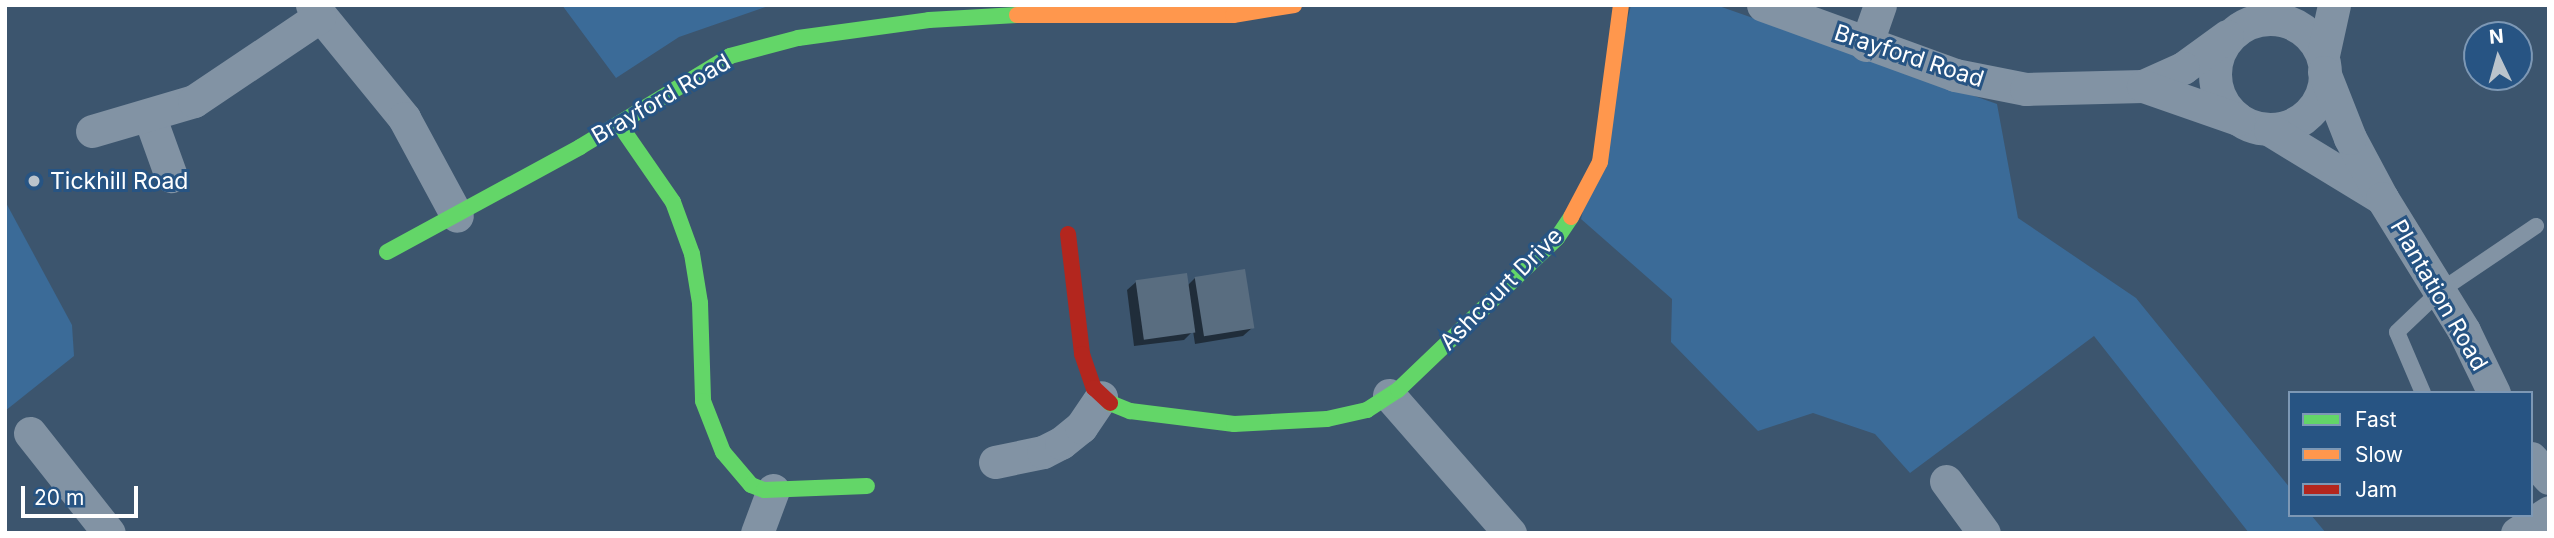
<!DOCTYPE html>
<style>
body{margin:0}
#map{position:relative;width:2554px;height:538px;overflow:hidden;background:#3c556e;font-family:Inter,sans-serif}
div>[style]{position:absolute}
[style*='--x']{left:calc(var(--x)*1px);top:calc(var(--y)*1px);width:calc(var(--w)*1px);rotate:calc(var(--a)*1deg)}
.green>*{inset:0;background:#3b6b98}
.shadow>*{inset:0;background:#0007}
.building>*{inset:0;background:#596d80;transform-origin:0 0}
.lane>*{height:16px;margin:-8px;padding:0 8px;transform-origin:8px;border-radius:8px;background:#8293a4}
.street>*{height:33px;margin:-16.5px;padding:0 16.5px;transform-origin:16.5px;border-radius:16.5px;background:#8293a4}
.street>.ring{margin:-16.5px;padding:0;box-sizing:content-box;background:none;border:33px solid #8293a4;border-radius:50%}
.fast>*{height:16px;margin:-8px;padding:0 8px;transform-origin:8px;border-radius:8px;background:#63d668}
.slow>*{height:16px;margin:-8px;padding:0 8px;transform-origin:8px;border-radius:8px;background:#ff974d}
.jam>*{height:16px;margin:-8px;padding:0 8px;transform-origin:8px;border-radius:8px;background:#b3261e}
.dots>*{width:19px;height:19px;translate:-50% -50%;box-sizing:border-box;border:4px solid #275483;border-radius:50%}
span{translate:-50% -50%;white-space:nowrap;text-align:center;line-height:1.15;-webkit-text-stroke:6px #275483;paint-order:stroke}
.street-label{font-size:23px;color:#fff}
.poi-label{font-size:23px;color:#fff}
.left{translate:0 -50%;text-align:left}
.frame{position:absolute;inset:0;border:7px solid #fff;pointer-events:none}
.legend{position:absolute;left:2288px;top:391px;width:245px;height:126px;box-sizing:border-box;background:#275483;border:2px solid #7d98b5;margin:0;padding:9px 12px;list-style:none;font-size:21px;color:#fff}
.legend li{display:flex;align-items:center;gap:14px;height:35px}
.legend b{width:35px;border:2px solid #7d98b5}
.north{position:absolute;left:2463px;top:21px;width:70px;height:70px;box-sizing:border-box;background:#275483;border:2px solid #7d98b5;border-radius:50%;rotate:355deg;font-size:19px;font-weight:700;line-height:28px;text-align:center;color:#fff}
.north::after{content:'';display:block;margin:auto;width:24px;height:32px;background:#bbc4cc;clip-path:polygon(50% 0,100% 100%,50% 72%,0 100%)}
.scale{position:absolute;left:21px;top:486px;width:117px;height:32px;box-sizing:border-box;border:4px solid #fff;border-top:0;padding-left:9px;font-size:21px;line-height:24px;white-space:nowrap;color:#fff;-webkit-text-stroke:5px #275483;paint-order:stroke}
</style>
<div id="map">
<div class="green">
<i style="clip-path:polygon(562px 5px,771px 5px,679px 37px,616px 78px)"></i>
<i style="clip-path:polygon(1631px 5px,1716px 5px,1997px 104px,2018px 218px,2136px 298px,2290px 488px,2290px 515px,2311px 515px,2326px 533px,2249px 533px,2094px 336px,1910px 473px,1875px 434px,1813px 413px,1758px 431px,1671px 342px,1672px 299px,1581px 219px)"></i>
<i style="clip-path:polygon(5px 201px,72px 325px,74px 356px,5px 411px)"></i>
</div>
<div class="shadow">
<i style="clip-path:polygon(1195px 278px,1252px 328px,1243px 336px,1195px 344px,1193px 331px,1184px 340px,1134px 346px,1127px 290px,1136px 282px,1187px 286px)"></i>
</div>
<div class="building">
<i style="left:1245px;top:269px;width:60px;height:51px;rotate:81deg"></i>
<i style="left:1187px;top:273px;width:60px;height:52px;rotate:82deg"></i>
</div>
<div class="lane">
<i style="--x:2423;--y:393;--w:66;--a:-113.1"></i>
<i style="--x:2397;--y:332;--w:59;--a:-43.6"></i>
<i style="--x:2440;--y:291;--w:116;--a:-34.1"></i>
</div>
<div class="street">
<i style="--x:312;--y:5;--w:146;--a:50.8"></i>
<i style="--x:404;--y:118;--w:111;--a:61.6"></i>
<i style="--x:1763;--y:5;--w:204;--a:20"></i>
<i style="--x:1955;--y:75;--w:72;--a:11.2"></i>
<i style="--x:2026;--y:89;--w:117;--a:-1.5"></i>
<i class="ring" style="left:2215px;top:19px;width:77px;height:77px"></i>
<i style="--x:2227;--y:36;--w:54;--a:144"></i>
<i style="--x:2183;--y:68;--w:44;--a:155.8"></i>
<i style="--x:2143;--y:86;--w:101;--a:19.2"></i>
<i style="--x:1866;--y:45;--w:42;--a:-70.7"></i>
<i style="--x:2323;--y:55;--w:51;--a:-77.6"></i>
<i style="--x:149;--y:115;--w:65;--a:70.2"></i>
<i style="--x:2270;--y:130;--w:131;--a:31.3"></i>
<i style="--x:2382;--y:198;--w:68;--a:-118.1"></i>
<i style="--x:2350;--y:138;--w:71;--a:-111.5"></i>
<i style="--x:92;--y:131;--w:106;--a:-16.4"></i>
<i style="--x:194;--y:101;--w:151;--a:-33.9"></i>
<i style="--x:2382;--y:198;--w:156;--a:58.3"></i>
<i style="--x:2464;--y:331;--w:69;--a:64.2"></i>
<i style="--x:1389;--y:395;--w:184;--a:48.8"></i>
<i style="--x:30;--y:433;--w:127;--a:51.7"></i>
<i style="--x:2531;--y:458;--w:27;--a:48"></i>
<i style="--x:995;--y:462;--w:49;--a:-11.8"></i>
<i style="--x:1043;--y:452;--w:20;--a:-27"></i>
<i style="--x:1061;--y:443;--w:26;--a:-39"></i>
<i style="--x:1081;--y:427;--w:36;--a:-56"></i>
<i style="--x:1946;--y:481;--w:64;--a:53.8"></i>
<i style="--x:757;--y:533;--w:46;--a:-69.6"></i>
<i style="--x:2517;--y:533;--w:38;--a:-33"></i>
</div>
<div class="fast">
<i style="--x:619;--y:124;--w:95;--a:55.3"></i>
<i style="--x:673;--y:202;--w:55;--a:69.9"></i>
<i style="--x:692;--y:254;--w:50;--a:80.7"></i>
<i style="--x:700;--y:303;--w:98;--a:88.2"></i>
<i style="--x:703;--y:401;--w:55;--a:68.6"></i>
<i style="--x:723;--y:452;--w:43;--a:49.7"></i>
<i style="--x:751;--y:485;--w:14;--a:21"></i>
<i style="--x:764;--y:490;--w:103;--a:-2.2"></i>
<i style="--x:387;--y:252;--w:220;--a:-28.5"></i>
<i style="--x:580;--y:147;--w:175;--a:-31.2"></i>
<i style="--x:730;--y:56;--w:70;--a:-14.8"></i>
<i style="--x:798;--y:38;--w:132;--a:-7.8"></i>
<i style="--x:929;--y:20;--w:88;--a:-3.3"></i>
<i style="--x:1110;--y:403;--w:22;--a:22"></i>
<i style="--x:1130;--y:411;--w:105;--a:7.1"></i>
<i style="--x:1234;--y:424;--w:93;--a:-3.1"></i>
<i style="--x:1327;--y:419;--w:41;--a:-12.7"></i>
<i style="--x:1367;--y:410;--w:37;--a:-33"></i>
<i style="--x:1398;--y:390;--w:220;--a:-43.7"></i>
<i style="--x:1557;--y:238;--w:25;--a:-56"></i>
</div>
<div class="slow">
<i style="--x:1017;--y:15;--w:216;--a:0"></i>
<i style="--x:1233;--y:15;--w:62;--a:-9.3"></i>
<i style="--x:1571;--y:217;--w:62;--a:-62.2"></i>
<i style="--x:1600;--y:162;--w:158;--a:-82.4"></i>
</div>
<div class="jam">
<i style="--x:1068;--y:234;--w:121;--a:83.3"></i>
<i style="--x:1082;--y:354;--w:36;--a:71"></i>
<i style="--x:1094;--y:388;--w:22;--a:43"></i>
</div>
<div class="dots">
<i style="left:34px;top:181px;background:#bbc4cc"></i>
</div>
<div class="street-label">
<span style="left:1909px;top:56px;rotate:18deg">Brayford Road</span>
<span style="left:661px;top:99px;rotate:-30deg">Brayford Road</span>
<span style="left:1501px;top:289px;rotate:-45deg">Ashcourt Drive</span>
<span style="left:2439px;top:295px;rotate:60deg">Plantation Road</span>
</div>
<div class="poi-label">
<span class="left" style="left:50px;top:181px">Tickhill Road</span>
</div>
<div class="frame"></div>
<ul class="legend">
<li><b style="height:9px;background:#63d668"></b>Fast</li>
<li><b style="height:9px;background:#ff974d"></b>Slow</li>
<li><b style="height:9px;background:#b3261e"></b>Jam</li>
</ul>
<div class="north">N</div>
<div class="scale">20 m</div>
</div>
